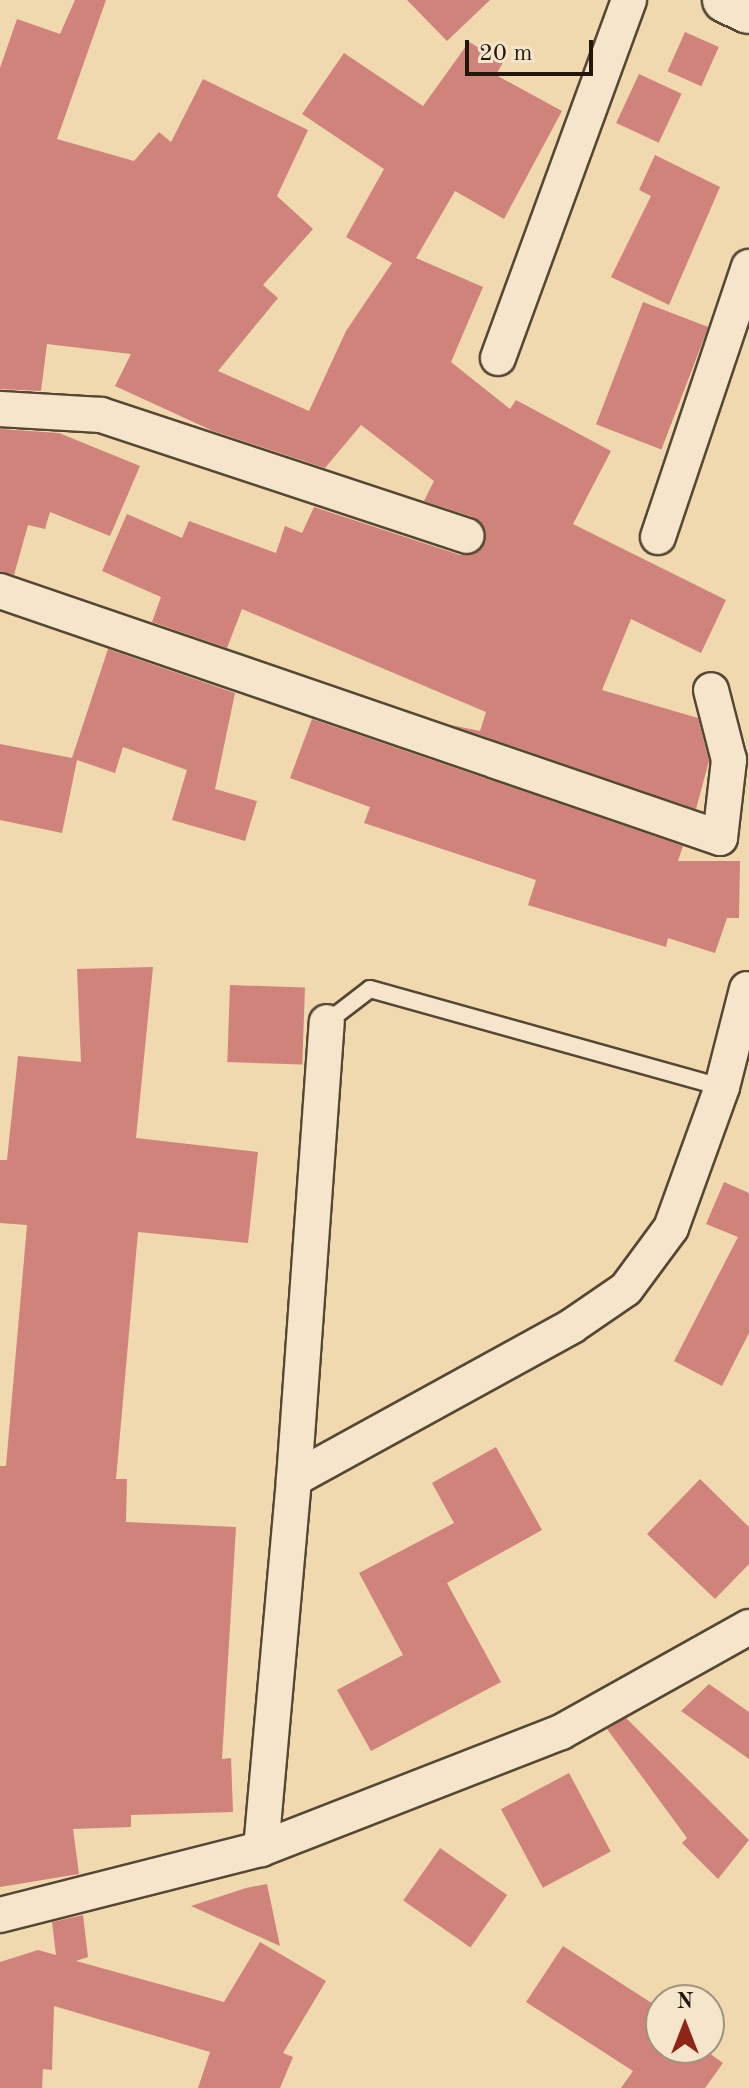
<!DOCTYPE html>
<style>
body{margin:0}
#map{position:relative;width:749px;height:2088px;overflow:hidden;background:#f0d8af;font-family:"Old Standard TT",serif}
div>[style]{position:absolute}
[style*='--x']{left:calc(var(--x)*1px);top:calc(var(--y)*1px);width:calc(var(--w)*1px);rotate:calc(var(--a)*1deg)}
.building>*{inset:0;background:#cf837a;transform-origin:0 0}
.roads{filter:drop-shadow(2px 0 #564734) drop-shadow(-2px 0 #564734) drop-shadow(0 2px #564734) drop-shadow(0 -2px #564734)}
.lane>*{height:16px;margin:-8px;padding:0 8px;transform-origin:8px;border-radius:8px;background:#f5e6cb}
.street>*{height:34px;margin:-17px;padding:0 17px;transform-origin:17px;border-radius:17px;background:#f5e6cb}
.secondary>*{height:44px;margin:-22px;padding:0 22px;transform-origin:22px;border-radius:22px;background:#f5e6cb}
span{translate:-50% -50%;white-space:nowrap;text-align:center;line-height:1.15;-webkit-text-stroke:7px #f5e6cb;paint-order:stroke}
.north{position:absolute;left:645px;top:1984px;width:80px;height:80px;box-sizing:border-box;background:#f5e6cb;border:2px solid #a1937e;border-radius:50%;rotate:0deg;font-size:22px;font-weight:700;line-height:32px;text-align:center;color:#22170b}
.north::after{content:'';display:block;margin:auto;width:28px;height:36px;background:#8f2418;clip-path:polygon(50% 0,100% 100%,50% 72%,0 100%)}
.scale{position:absolute;left:465px;top:40px;width:128px;height:36px;box-sizing:border-box;border:4px solid #22170b;border-top:0;padding-left:10px;font-size:24px;line-height:28px;white-space:nowrap;color:#22170b;-webkit-text-stroke:6px #f5e6cb;paint-order:stroke}
</style>
<div id="map">
<div class="building">
<i style="clip-path:polygon(75px 0,106px 0,57px 139px,134px 161px,159px 132px,171px 142px,203px 79px,308px 130px,277px 196px,313px 229px,263px 285px,278px 298px,218px 371px,309px 411px,346px 331px,392px 263px,346px 237px,384px 169px,302px 114px,344px 53px,423px 106px,469px 42px,503px 62px,496px 75px,562px 111px,504px 219px,455px 191px,416px 258px,483px 287px,451px 362px,510px 409px,516px 400px,611px 451px,573px 524px,726px 600px,701px 653px,631px 619px,602px 690px,698px 718px,709px 761px,696px 809px,451px 725px,480px 731px,486px 712px,242px 609px,227px 648px,152px 622px,161px 597px,102px 571px,127px 514px,182px 538px,189px 521px,276px 553px,285px 526px,302px 533px,314px 507px,460px 555px,479px 551px,486px 533px,473px 517px,424px 501px,434px 481px,361px 425px,325px 468px,213px 431px,115px 386px,131px 354px,47px 344px,41px 391px,0 389px,0 68px,17px 19px,60px 34px)"></i>
<i style="clip-path:polygon(407px 0,490px 0,447px 41px)"></i>
<i style="left:685px;top:32px;width:37px;height:43px;rotate:24deg"></i>
<i style="left:639px;top:74px;width:47px;height:54px;rotate:25deg"></i>
<i style="clip-path:polygon(655px 155px,720px 187px,669px 305px,611px 277px,651px 196px,639px 190px)"></i>
<i style="left:643px;top:302px;width:70px;height:131px;rotate:21deg"></i>
<i style="clip-path:polygon(0 429px,59px 433px,140px 466px,110px 536px,50px 512px,45px 529px,28px 525px,14px 575px,0 572px)"></i>
<i style="clip-path:polygon(108px 649px,235px 693px,215px 789px,257px 801px,245px 841px,172px 820px,187px 770px,123px 747px,115px 773px,77px 760px,62px 833px,0 820px,0 744px,72px 758px)"></i>
<i style="clip-path:polygon(312px 719px,683px 846px,678px 861px,740px 861px,739px 918px,727px 918px,715px 953px,668px 938px,666px 947px,528px 905px,536px 880px,364px 823px,370px 807px,290px 778px)"></i>
<i style="clip-path:polygon(153px 967px,136px 1138px,258px 1152px,248px 1243px,138px 1232px,116px 1479px,127px 1479px,126px 1522px,236px 1527px,222px 1759px,231px 1758px,233px 1812px,131px 1815px,131px 1827px,73px 1829px,79px 1874px,0 1887px,0 1466px,6px 1466px,27px 1225px,0 1223px,0 1160px,7px 1160px,18px 1056px,81px 1062px,77px 969px)"></i>
<i style="left:230px;top:985px;width:75px;height:77px;rotate:2deg"></i>
<i style="clip-path:polygon(724px 1182px,749px 1193px,749px 1333px,722px 1386px,674px 1361px,738px 1237px,706px 1224px)"></i>
<i style="clip-path:polygon(496px 1447px,542px 1530px,447px 1583px,501px 1682px,371px 1751px,337px 1690px,403px 1655px,359px 1573px,454px 1523px,432px 1483px)"></i>
<i style="clip-path:polygon(700px 1479px,749px 1527px,749px 1564px,715px 1599px,647px 1534px)"></i>
<i style="clip-path:polygon(709px 1684px,749px 1712px,749px 1759px,681px 1711px)"></i>
<i style="clip-path:polygon(626px 1718px,749px 1840px,718px 1879px,682px 1843px,687px 1838px,607px 1729px)"></i>
<i style="left:569px;top:1773px;width:89px;height:77px;rotate:62deg"></i>
<i style="left:440px;top:1848px;width:82px;height:64px;rotate:35deg"></i>
<i style="clip-path:polygon(267px 1884px,280px 1946px,191px 1906px,246px 1888px)"></i>
<i style="clip-path:polygon(83px 1915px,88px 1957px,76px 1961px,224px 2002px,260px 1942px,326px 1981px,283px 2053px,293px 2057px,280px 2088px,198px 2088px,210px 2052px,54px 2006px,52px 2070px,43px 2069px,42px 2088px,0 2088px,0 1962px,38px 1950px,56px 1955px,52px 1922px)"></i>
<i style="clip-path:polygon(563px 1946px,661px 2009px,661px 2048px,702px 2048px,723px 2063px,705px 2088px,621px 2088px,633px 2071px,526px 2002px)"></i>
</div>
<div class="roads">
<div class="lane">
<i style="--x:327;--y:1022;--w:54;--a:-37.5"></i>
<i style="--x:370;--y:989;--w:365;--a:15.6"></i>
</div>
<div class="street">
<i style="--x:498;--y:358;--w:381;--a:-69.9"></i>
<i style="--x:0;--y:409;--w:101;--a:3.4"></i>
<i style="--x:101;--y:415;--w:385;--a:18.3"></i>
<i style="--x:658;--y:537;--w:285;--a:-71.4"></i>
<i style="--x:0;--y:591;--w:761;--a:18.93"></i>
<i style="--x:720;--y:838;--w:79;--a:-83.4"></i>
<i style="--x:729;--y:760;--w:72;--a:-104.4"></i>
<i style="--x:294;--y:1479;--w:458;--a:-85.9"></i>
<i style="--x:261;--y:1849;--w:371;--a:-84.9"></i>
<i style="--x:294;--y:1479;--w:317;--a:-28.8"></i>
<i style="--x:572;--y:1326;--w:65;--a:-34.4"></i>
<i style="--x:626;--y:1289;--w:76;--a:-53.6"></i>
<i style="--x:671;--y:1228;--w:150;--a:-70.1"></i>
<i style="--x:722;--y:1087;--w:101;--a:-75.7"></i>
<i style="--x:0;--y:1915;--w:269;--a:-14.2"></i>
<i style="--x:261;--y:1849;--w:322;--a:-21.3"></i>
<i style="--x:561;--y:1732;--w:215;--a:-29.2"></i>
</div>
<div class="secondary">
<i style="--x:725;--y:0;--w:26;--a:25"></i>
</div>
</div>
<div class="north">N</div>
<div class="scale">20 m</div>
</div>
